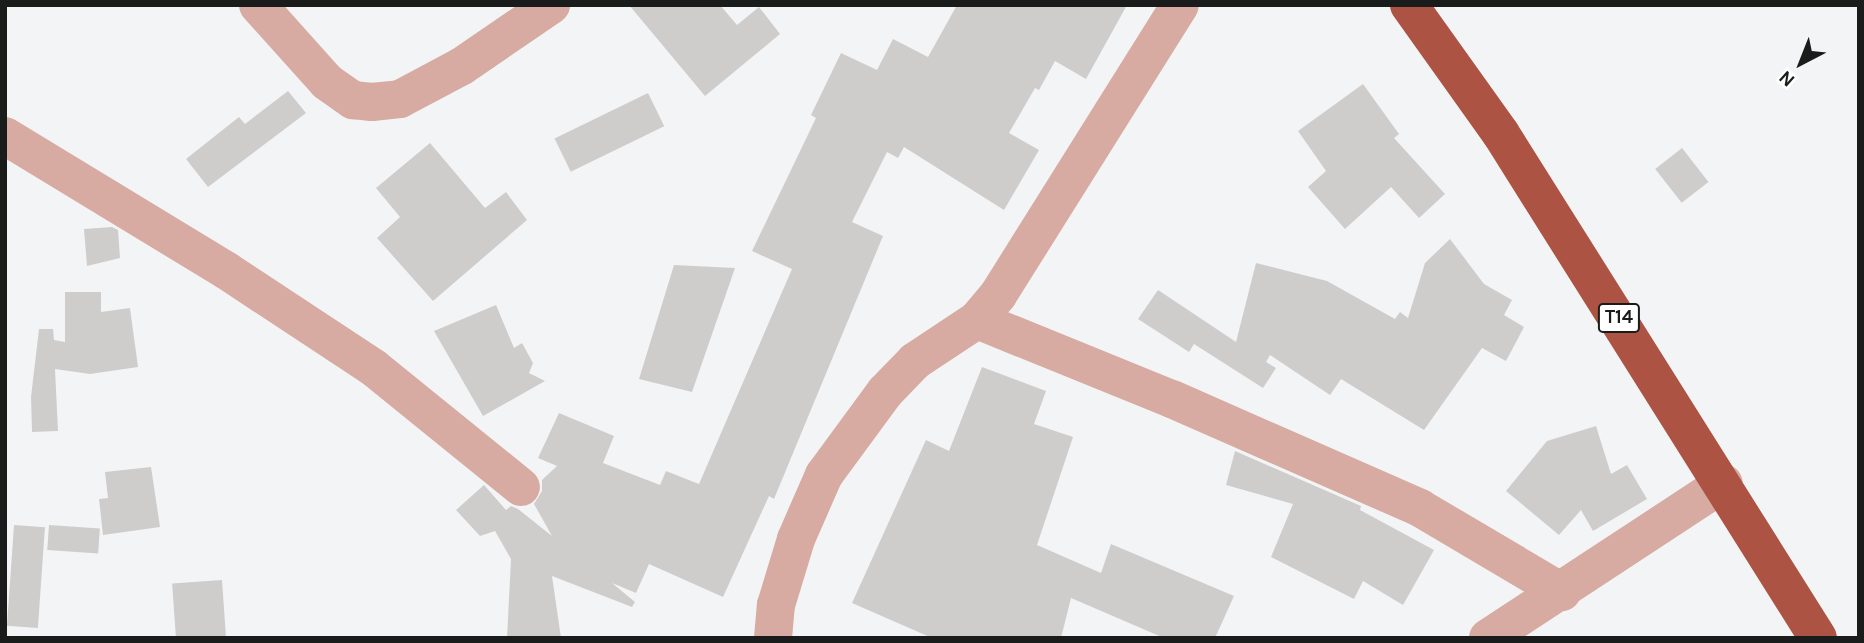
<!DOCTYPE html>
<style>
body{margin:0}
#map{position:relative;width:1864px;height:643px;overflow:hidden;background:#f3f4f6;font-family:Karla,sans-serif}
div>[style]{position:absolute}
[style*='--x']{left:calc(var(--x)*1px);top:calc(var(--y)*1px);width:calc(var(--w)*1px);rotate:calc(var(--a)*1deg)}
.building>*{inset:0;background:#cfcdcc;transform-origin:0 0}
.street>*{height:38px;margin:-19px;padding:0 19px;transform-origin:19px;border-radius:19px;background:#d7aba1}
.highway>*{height:38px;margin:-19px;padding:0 19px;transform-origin:19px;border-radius:19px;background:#ac5343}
span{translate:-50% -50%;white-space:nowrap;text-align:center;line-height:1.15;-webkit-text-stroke:7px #fff;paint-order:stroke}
.shield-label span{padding:2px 5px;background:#fff;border:2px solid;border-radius:5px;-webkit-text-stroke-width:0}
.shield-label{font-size:19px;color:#1a1b1b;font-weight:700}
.frame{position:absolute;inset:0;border:7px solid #1a1b1b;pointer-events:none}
.north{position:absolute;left:1766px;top:28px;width:70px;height:70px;-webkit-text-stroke:5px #fff;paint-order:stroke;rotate:222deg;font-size:19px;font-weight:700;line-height:28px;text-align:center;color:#1a1b1b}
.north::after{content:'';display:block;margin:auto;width:24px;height:32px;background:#1a1b1b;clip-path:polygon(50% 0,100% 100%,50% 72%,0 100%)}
</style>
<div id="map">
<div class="building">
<i style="clip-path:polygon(629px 5px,720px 5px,737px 25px,759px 7px,780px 34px,705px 96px)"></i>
<i style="clip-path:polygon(957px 5px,1127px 5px,1086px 79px,1055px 61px,1039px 90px,1035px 88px,1009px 133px,1039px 150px,1004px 210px,904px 147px,898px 158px,887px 152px,852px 222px,883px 236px,774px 499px,769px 496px,723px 597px,649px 564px,636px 593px,612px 583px,635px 602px,632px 607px,552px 576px,561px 638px,507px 638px,511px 559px,495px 531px,480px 536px,456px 510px,484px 485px,506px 510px,511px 506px,518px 509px,552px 536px,534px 504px,542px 491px,542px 480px,557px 466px,538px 458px,559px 413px,614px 436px,603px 463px,660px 485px,666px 471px,699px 484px,792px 269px,752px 251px,816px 118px,811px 115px,841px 53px,877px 70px,893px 39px,928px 57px)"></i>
<i style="clip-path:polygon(1363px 84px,1399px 134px,1394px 138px,1445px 194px,1419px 218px,1391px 187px,1345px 229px,1308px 187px,1326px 171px,1298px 131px)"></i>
<i style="clip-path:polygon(288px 91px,306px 113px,208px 187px,186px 159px,239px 117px,245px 124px)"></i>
<i style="left:648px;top:93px;width:37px;height:104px;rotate:64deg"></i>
<i style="clip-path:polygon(430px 143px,485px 208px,506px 192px,527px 220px,433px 301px,377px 238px,400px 217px,376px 188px)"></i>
<i style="left:1682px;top:148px;width:43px;height:34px;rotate:52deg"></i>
<i style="clip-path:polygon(112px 227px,118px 230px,120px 258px,87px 266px,84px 229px)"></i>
<i style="clip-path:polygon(1450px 239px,1484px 284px,1512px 300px,1504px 315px,1524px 327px,1506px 361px,1482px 348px,1424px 430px,1341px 379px,1330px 395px,1270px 355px,1266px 362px,1276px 368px,1263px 388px,1194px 344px,1189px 352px,1138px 319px,1158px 290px,1236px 342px,1256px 263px,1327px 281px,1395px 319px,1400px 312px,1408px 318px,1425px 263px)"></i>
<i style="clip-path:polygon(674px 265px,735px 268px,692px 392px,639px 379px)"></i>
<i style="clip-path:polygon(65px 292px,101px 292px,101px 312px,130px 308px,138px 367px,90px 374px,55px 369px,58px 431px,32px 432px,31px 397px,39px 329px,53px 329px,54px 340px,65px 342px)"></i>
<i style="clip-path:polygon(496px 305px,514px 348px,522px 343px,533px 363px,529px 373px,545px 381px,483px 416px,434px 331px)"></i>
<i style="clip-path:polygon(982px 367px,1046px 391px,1034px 424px,1073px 437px,1037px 545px,1101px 573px,1111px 544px,1234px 596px,1215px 638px,1164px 638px,1071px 598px,1061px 638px,932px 638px,852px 603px,926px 440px,949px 451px)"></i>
<i style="clip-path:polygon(1596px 426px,1611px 474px,1627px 465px,1647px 499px,1593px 531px,1581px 510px,1559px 535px,1506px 491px,1547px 441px)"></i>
<i style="clip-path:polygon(1235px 451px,1361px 506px,1360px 510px,1434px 550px,1403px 605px,1363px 581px,1354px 599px,1271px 557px,1293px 504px,1226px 485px)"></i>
<i style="clip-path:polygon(151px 467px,160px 527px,103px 535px,99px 499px,108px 498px,105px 472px)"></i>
<i style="left:14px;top:525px;width:31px;height:101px;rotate:4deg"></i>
<i style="left:49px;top:525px;width:51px;height:25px;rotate:4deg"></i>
<i style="left:222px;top:580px;width:58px;height:50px;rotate:86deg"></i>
</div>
<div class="street">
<i style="--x:258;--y:5;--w:103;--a:48.1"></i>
<i style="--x:327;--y:82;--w:32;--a:35"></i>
<i style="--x:353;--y:100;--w:19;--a:6"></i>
<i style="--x:372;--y:102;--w:28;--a:-6"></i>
<i style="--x:400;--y:99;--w:70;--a:-28"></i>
<i style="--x:462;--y:66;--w:108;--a:-34.4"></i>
<i style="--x:5;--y:136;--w:260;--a:31.3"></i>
<i style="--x:227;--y:271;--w:176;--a:33.4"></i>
<i style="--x:374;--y:368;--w:189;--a:39"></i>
<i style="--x:977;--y:320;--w:210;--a:22.1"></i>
<i style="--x:1172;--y:399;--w:271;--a:23.7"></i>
<i style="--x:1420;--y:508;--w:165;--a:30.6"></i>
<i style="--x:773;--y:638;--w:33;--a:-85"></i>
<i style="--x:776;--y:605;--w:69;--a:-73.1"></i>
<i style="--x:796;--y:539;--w:70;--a:-66.4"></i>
<i style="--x:824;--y:475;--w:103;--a:-53.7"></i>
<i style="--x:885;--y:392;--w:43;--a:-45.9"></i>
<i style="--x:915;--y:361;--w:74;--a:-33.5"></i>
<i style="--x:977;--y:320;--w:33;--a:-50"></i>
<i style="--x:998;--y:295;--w:342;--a:-57.9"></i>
<i style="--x:1488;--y:638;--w:282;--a:-33.3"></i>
</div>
<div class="highway">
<i style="--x:1409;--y:5;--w:158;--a:54.5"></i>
<i style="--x:1501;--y:134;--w:595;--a:57.83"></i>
</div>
<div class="shield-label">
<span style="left:1619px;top:318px">T14</span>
</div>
<div class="frame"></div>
<div class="north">N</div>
</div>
